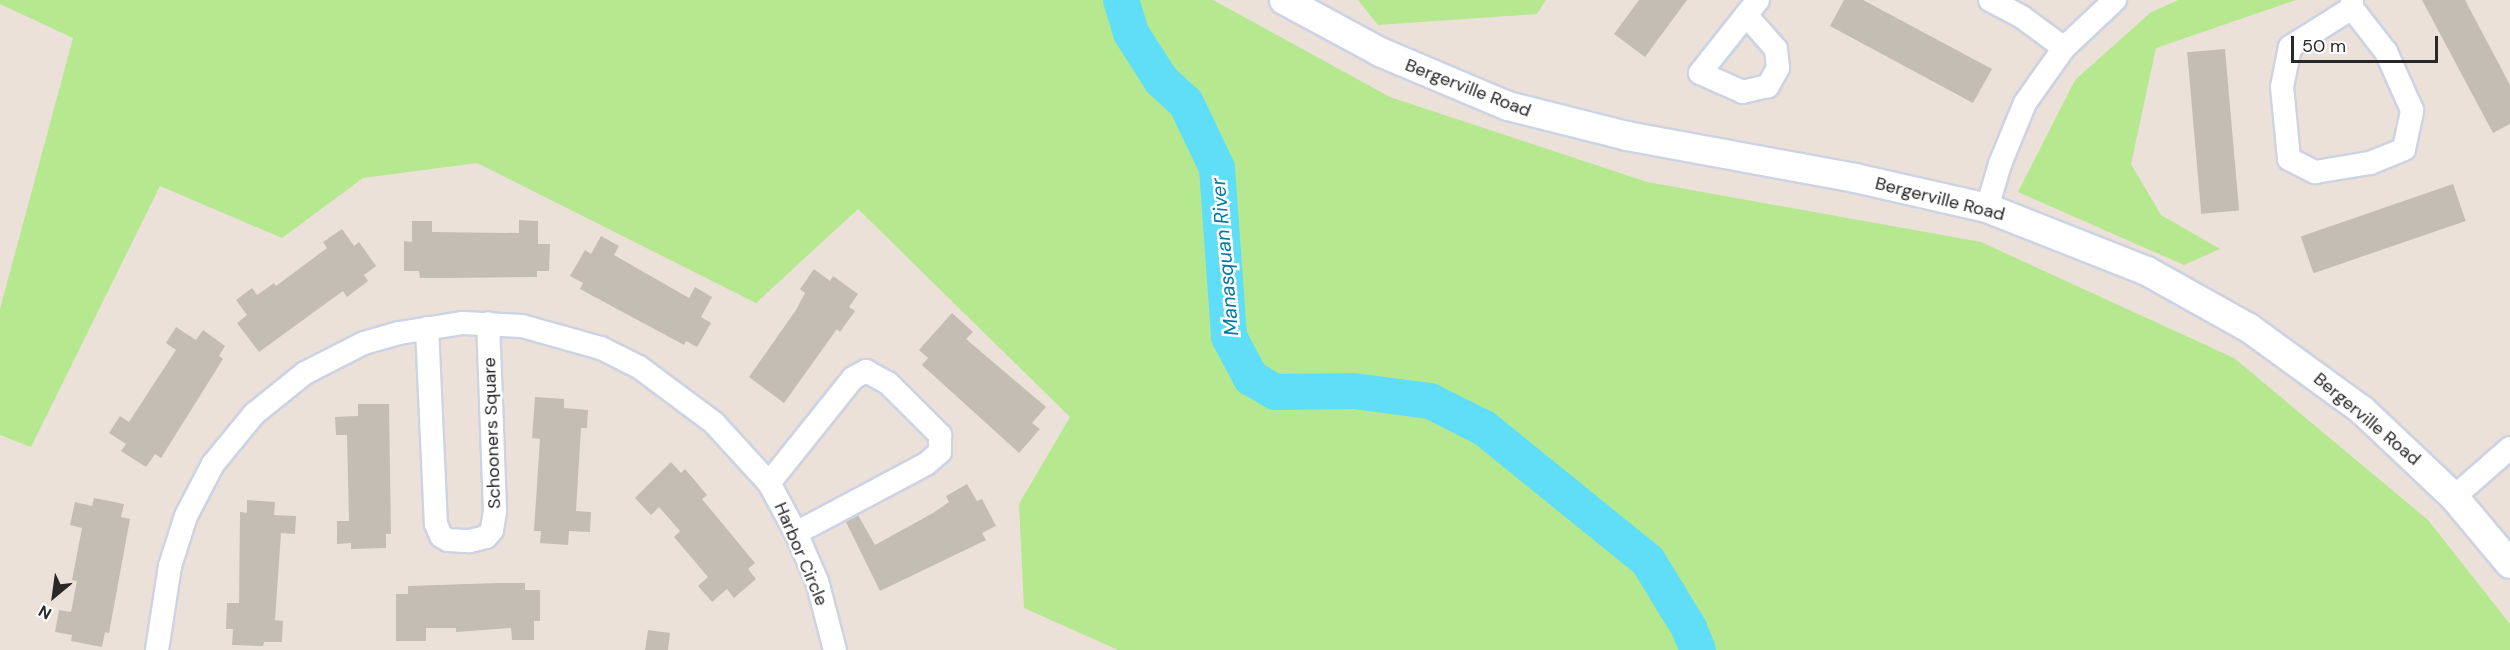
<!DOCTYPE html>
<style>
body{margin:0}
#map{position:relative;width:2510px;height:650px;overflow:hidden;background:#ece1d8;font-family:"DM Sans",sans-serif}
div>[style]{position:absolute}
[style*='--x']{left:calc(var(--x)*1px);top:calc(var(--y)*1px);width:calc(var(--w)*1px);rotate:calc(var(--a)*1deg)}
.green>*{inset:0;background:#b5e88f}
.river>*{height:36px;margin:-18px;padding:0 18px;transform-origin:18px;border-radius:18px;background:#60def8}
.building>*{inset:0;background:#c3bdb4;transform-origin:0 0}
.roads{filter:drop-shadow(2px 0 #cdd3e3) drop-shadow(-2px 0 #cdd3e3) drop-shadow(0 2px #cdd3e3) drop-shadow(0 -2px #cdd3e3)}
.minor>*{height:22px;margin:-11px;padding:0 11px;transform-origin:11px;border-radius:11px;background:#fff}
.tertiary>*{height:28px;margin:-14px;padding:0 14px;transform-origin:14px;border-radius:14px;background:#fff}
span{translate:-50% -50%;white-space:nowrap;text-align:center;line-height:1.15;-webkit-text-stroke:5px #fff;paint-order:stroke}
.street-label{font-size:18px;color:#282828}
.water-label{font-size:20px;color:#0279a1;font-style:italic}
.north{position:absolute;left:24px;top:566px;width:60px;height:60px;-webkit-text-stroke:4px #fff;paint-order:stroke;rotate:209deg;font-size:16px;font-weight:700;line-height:24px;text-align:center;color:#282828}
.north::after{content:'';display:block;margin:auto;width:21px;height:27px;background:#282828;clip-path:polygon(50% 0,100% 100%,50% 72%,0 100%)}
.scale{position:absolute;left:2291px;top:36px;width:147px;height:27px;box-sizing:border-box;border:3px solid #282828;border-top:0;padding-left:8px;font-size:18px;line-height:21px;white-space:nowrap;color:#282828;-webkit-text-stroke:4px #fff;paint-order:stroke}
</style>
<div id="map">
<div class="green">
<i style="clip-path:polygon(0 0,1213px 0,1390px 97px,1647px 182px,1981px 242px,2234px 358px,2428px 520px,2510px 624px,2510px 650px,1118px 650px,1024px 608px,1019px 504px,1070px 417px,858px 209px,756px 303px,477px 163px,363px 178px,282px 238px,160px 186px,31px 447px,0 435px,0 309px,73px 38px,0 4px)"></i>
<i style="clip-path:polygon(1358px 0,1546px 0,1537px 14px,1378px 25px)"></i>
<i style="clip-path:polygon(2178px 0,2296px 0,2156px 48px,2131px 164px,2161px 215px,2220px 249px,2184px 265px,2018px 192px,2075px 80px,2150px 13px)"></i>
</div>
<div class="river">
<i style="--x:1121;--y:0;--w:34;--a:73"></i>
<i style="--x:1131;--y:33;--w:56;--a:57.4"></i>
<i style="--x:1161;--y:80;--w:34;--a:43"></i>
<i style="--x:1186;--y:103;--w:72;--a:64.5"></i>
<i style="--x:1217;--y:168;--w:169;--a:85.9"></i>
<i style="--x:1229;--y:337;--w:47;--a:61.8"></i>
<i style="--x:1251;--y:378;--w:28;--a:30"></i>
<i style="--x:1275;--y:392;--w:79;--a:-0.7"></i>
<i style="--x:1354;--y:391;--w:77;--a:7.5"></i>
<i style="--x:1430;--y:401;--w:60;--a:26.6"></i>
<i style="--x:1484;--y:428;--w:211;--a:39"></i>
<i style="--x:1648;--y:561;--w:79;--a:58.5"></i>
<i style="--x:1689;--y:628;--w:24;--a:68"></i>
</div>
<div class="building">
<i style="clip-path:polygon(1639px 0,1687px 0,1645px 57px,1614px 34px)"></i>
<i style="clip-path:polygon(1844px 0,1863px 0,1992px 69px,1973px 103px,1830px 26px)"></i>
<i style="clip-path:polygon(2422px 0,2465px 0,2510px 85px,2510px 124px,2493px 133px)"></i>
<i style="left:2225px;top:49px;width:162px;height:38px;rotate:85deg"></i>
<i style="left:2453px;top:184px;width:39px;height:161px;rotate:71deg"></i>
<i style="clip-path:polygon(519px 220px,538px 221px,538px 244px,550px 244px,549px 271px,537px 271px,537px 277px,445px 278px,420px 278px,419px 271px,404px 271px,404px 241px,412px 242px,412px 221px,432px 221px,432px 232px,519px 233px)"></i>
<i style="clip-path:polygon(342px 229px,354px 246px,359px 242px,376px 266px,364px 275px,368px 281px,347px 297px,343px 291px,259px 352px,237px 323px,247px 315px,236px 300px,252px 288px,257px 295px,274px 283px,276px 286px,327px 248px,323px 242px)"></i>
<i style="clip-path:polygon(601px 236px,619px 246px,614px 255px,689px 298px,695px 287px,712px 297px,701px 317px,711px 323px,697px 347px,686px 341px,684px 345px,580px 289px,583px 283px,570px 276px,585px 250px,591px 254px)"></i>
<i style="clip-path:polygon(814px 269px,830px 281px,833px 276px,858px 294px,849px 307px,855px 311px,840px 332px,837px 329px,784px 403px,749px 377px,796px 310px,805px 293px,800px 289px)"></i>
<i style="clip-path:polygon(952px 313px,973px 332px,966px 339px,1046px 407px,1032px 423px,1040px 429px,1019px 453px,922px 365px,928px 358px,919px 350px)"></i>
<i style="clip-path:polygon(176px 327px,196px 340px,203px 330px,225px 346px,219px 356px,223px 359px,161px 458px,155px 454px,146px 467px,121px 451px,126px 444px,109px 433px,120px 416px,129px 422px,176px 350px,166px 343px)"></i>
<i style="clip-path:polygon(535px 397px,564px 399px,564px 408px,588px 410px,587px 428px,581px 428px,576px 511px,591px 512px,590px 532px,569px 531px,568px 545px,540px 543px,541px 531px,534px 531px,540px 439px,532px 438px)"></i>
<i style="clip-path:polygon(358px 404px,389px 404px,391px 534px,386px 534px,386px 548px,351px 549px,351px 543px,337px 544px,337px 521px,349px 521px,347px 435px,336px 435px,335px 417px,358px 416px)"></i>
<i style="clip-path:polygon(671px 462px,681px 473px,685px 469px,707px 495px,702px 499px,755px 563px,748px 569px,756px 579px,734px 598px,727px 589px,712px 602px,698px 586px,708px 577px,674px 537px,680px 531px,659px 507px,651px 515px,635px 498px)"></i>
<i style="clip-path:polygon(967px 484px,977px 501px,982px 499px,996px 526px,982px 533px,986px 540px,880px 591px,846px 522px,858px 515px,875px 545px,933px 513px,949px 502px,946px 496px)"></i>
<i style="clip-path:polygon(94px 498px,124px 504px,121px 517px,130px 519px,109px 633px,105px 632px,102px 647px,71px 641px,72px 635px,55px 632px,59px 610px,71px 612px,77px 581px,72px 580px,82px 528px,70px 525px,75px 502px,92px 506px)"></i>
<i style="clip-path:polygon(247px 500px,275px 502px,274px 515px,296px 516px,295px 534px,281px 533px,275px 620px,283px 621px,282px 642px,264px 642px,263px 646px,232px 645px,233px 629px,226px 629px,227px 603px,239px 603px,240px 512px,247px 513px)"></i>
<i style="clip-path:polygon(499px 583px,525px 583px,525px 590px,540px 590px,540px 621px,534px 621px,534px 640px,512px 640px,511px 628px,456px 632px,456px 628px,426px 628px,426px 641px,396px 641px,396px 594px,408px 594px,408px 586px)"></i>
<i style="clip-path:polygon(648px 630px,670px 633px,668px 650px,645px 650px)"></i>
</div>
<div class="roads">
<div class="minor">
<i style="--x:1990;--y:0;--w:36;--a:28"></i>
<i style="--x:2022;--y:17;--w:52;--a:36.4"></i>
<i style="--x:2352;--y:8;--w:73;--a:147.8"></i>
<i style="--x:2290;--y:47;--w:41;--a:101.3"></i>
<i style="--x:2282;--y:87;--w:72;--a:84.4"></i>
<i style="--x:2289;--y:159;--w:29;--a:27"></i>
<i style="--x:2315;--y:172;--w:56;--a:-9.3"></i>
<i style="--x:2370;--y:163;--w:37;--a:-22"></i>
<i style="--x:2404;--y:149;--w:40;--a:-78"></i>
<i style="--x:2412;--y:110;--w:64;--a:-114.1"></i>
<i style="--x:2386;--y:52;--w:56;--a:-127.7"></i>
<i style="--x:2352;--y:8;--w:8;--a:-90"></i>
<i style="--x:1746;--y:15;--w:45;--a:48.6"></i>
<i style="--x:1776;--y:49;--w:19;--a:84"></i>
<i style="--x:1778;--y:68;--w:21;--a:119"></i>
<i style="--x:1768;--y:86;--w:26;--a:167"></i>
<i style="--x:1743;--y:92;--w:47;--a:-156.2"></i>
<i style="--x:1700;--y:73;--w:93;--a:-51.5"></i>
<i style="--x:1987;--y:208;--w:46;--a:-73.5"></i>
<i style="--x:2000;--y:164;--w:66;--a:-67.7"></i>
<i style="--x:2025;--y:103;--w:67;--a:-54.7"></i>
<i style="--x:2064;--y:48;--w:70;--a:-43.3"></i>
<i style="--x:427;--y:328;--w:196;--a:87.4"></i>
<i style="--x:436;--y:524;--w:13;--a:67"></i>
<i style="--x:441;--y:536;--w:8;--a:30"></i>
<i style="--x:448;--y:540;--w:22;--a:3"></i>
<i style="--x:470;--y:541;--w:16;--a:-14"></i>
<i style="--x:486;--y:537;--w:9;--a:-49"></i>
<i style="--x:492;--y:530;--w:19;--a:-81"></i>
<i style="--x:495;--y:511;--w:188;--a:-92.1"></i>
<i style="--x:769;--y:483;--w:134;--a:-51.3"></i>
<i style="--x:853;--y:378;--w:15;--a:-28"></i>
<i style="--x:866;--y:371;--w:25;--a:29"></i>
<i style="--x:888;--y:383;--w:74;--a:45"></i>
<i style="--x:940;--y:435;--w:17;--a:90"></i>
<i style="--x:940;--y:452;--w:18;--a:139"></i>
<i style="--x:926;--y:464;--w:147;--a:152"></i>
<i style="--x:2454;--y:497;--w:74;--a:-41.2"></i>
<i style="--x:157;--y:650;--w:85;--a:-81.2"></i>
<i style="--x:170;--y:566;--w:52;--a:-72.3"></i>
<i style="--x:186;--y:516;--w:59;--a:-62.6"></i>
<i style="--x:213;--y:464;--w:65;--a:-50.6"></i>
<i style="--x:254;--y:414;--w:65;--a:-38.8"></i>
<i style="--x:305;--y:373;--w:66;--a:-27"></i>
<i style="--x:364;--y:343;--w:36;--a:-16"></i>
<i style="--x:399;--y:333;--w:65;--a:-8.9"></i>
<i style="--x:463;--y:323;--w:59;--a:2.9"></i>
<i style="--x:522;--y:326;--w:82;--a:15.6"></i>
<i style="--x:601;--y:348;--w:42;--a:26.6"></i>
<i style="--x:639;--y:367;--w:94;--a:36.7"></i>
<i style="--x:714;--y:423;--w:81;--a:47.5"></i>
<i style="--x:769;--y:483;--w:57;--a:61.6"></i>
<i style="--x:796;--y:533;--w:52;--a:66.4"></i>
<i style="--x:817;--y:581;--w:71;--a:75.4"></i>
</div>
<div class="tertiary">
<i style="--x:1284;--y:0;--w:109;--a:28.4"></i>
<i style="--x:1380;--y:52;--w:139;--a:22.9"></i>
<i style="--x:1508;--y:106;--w:123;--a:14.1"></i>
<i style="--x:1627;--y:136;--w:232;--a:10.4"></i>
<i style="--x:1855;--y:178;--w:135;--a:12.8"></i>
<i style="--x:1987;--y:208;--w:172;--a:21.5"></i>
<i style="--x:2147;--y:271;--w:117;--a:29.2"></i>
<i style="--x:2249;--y:328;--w:140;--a:36"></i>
<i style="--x:2362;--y:410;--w:127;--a:43.4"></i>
<i style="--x:2454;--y:497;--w:87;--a:50.1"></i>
</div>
</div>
<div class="street-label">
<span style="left:1468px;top:88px;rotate:21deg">Bergerville Road</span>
<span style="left:1940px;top:199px;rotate:14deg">Bergerville Road</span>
<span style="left:2367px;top:419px;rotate:40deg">Bergerville Road</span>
<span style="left:492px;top:433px;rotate:-92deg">Schooners Square</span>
<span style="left:801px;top:554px;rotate:67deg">Harbor Circle</span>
</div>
<div class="water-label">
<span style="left:1225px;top:257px;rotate:-95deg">Manasquan River</span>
</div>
<div class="north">N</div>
<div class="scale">50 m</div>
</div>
